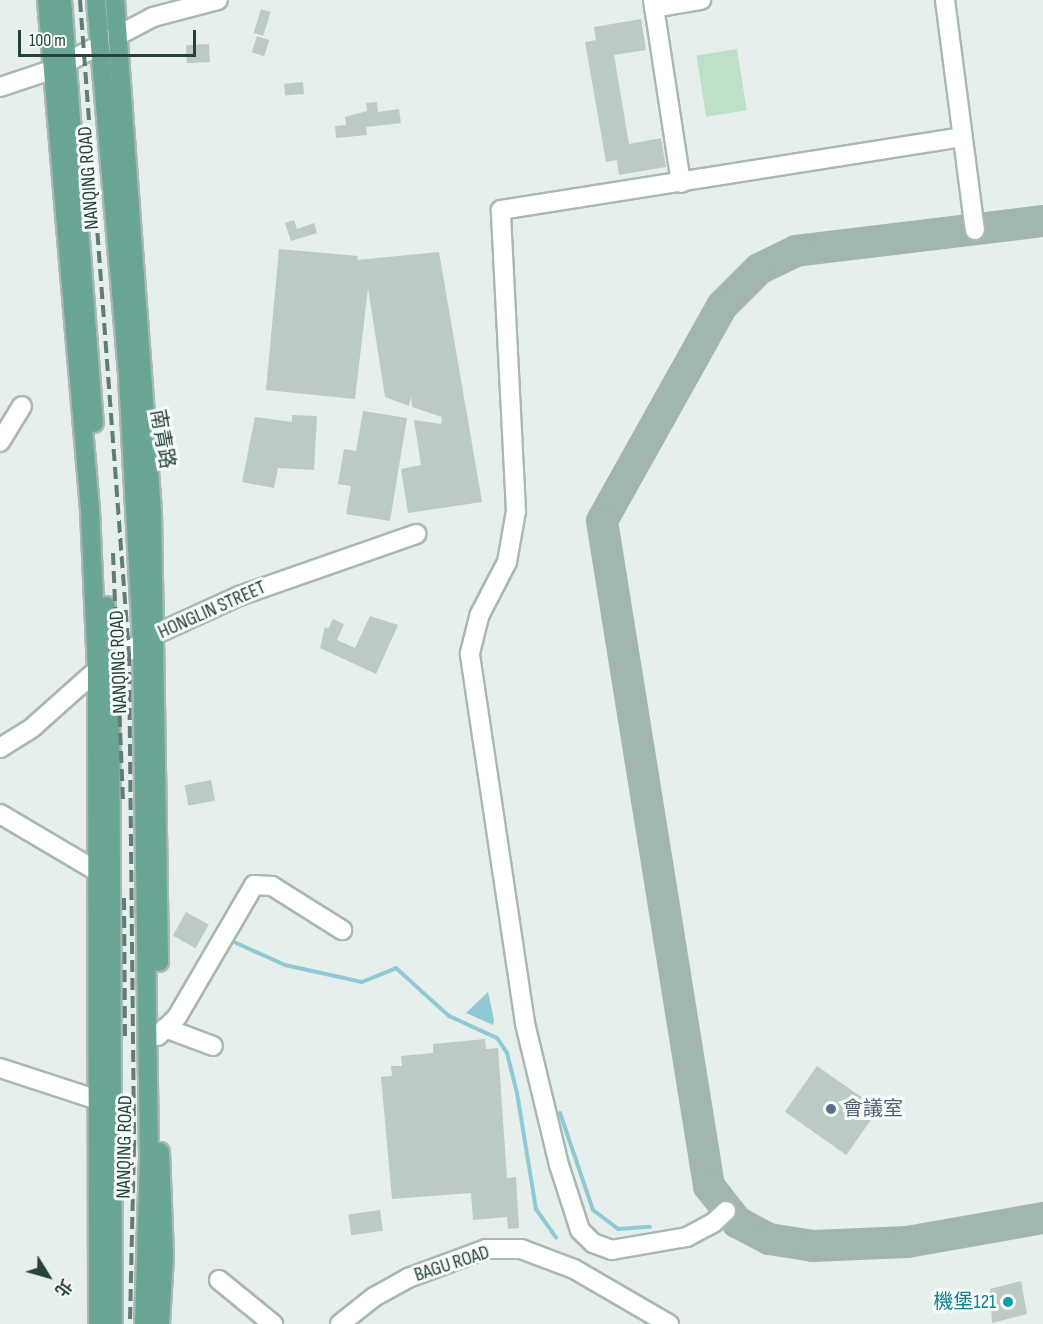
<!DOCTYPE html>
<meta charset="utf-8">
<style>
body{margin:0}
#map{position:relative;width:1043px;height:1324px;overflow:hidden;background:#e6efeb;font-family:"Sofia Sans Condensed","Noto Sans TC",sans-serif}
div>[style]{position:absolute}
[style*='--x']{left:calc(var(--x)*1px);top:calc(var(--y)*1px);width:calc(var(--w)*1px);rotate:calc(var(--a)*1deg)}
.green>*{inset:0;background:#bfe0c8;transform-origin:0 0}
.water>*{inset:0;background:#8ec9d4}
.stream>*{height:4px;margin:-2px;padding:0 2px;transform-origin:2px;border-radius:2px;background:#8ec9d4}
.taxiway>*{height:32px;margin:-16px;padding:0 16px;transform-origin:16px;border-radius:16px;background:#a2b6b0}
.building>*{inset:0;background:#bbcac4;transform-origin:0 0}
.roads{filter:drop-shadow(2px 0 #a8b8b2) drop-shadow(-2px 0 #a8b8b2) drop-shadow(0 2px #a8b8b2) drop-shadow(0 -2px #a8b8b2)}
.minor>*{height:18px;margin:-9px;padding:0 9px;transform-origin:9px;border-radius:9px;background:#fff}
.major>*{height:18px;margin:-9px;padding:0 9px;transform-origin:9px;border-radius:9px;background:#6aa596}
.rail>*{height:4px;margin-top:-2px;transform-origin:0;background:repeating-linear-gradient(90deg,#5f7d75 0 12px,transparent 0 18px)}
.dots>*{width:16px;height:16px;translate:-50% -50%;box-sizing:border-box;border:3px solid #f7fbf9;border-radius:50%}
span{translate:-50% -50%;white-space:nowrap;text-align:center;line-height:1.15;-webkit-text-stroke:6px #f7fbf9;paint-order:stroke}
.street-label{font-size:20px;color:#24423a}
.service-label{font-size:20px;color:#4e5e75}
.left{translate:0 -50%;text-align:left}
.culture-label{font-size:20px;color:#0d838f}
.right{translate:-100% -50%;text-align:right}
.north{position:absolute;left:18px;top:1246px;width:60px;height:60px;-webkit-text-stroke:4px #f7fbf9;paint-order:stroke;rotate:127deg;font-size:16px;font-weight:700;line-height:24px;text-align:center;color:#24423a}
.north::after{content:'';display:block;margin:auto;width:21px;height:27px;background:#24423a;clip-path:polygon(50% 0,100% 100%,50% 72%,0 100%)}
.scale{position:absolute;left:18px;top:30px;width:178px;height:27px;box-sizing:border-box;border:3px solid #24423a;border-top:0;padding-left:8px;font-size:18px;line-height:21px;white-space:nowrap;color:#24423a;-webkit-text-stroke:4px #f7fbf9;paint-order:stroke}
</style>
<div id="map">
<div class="green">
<i style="left:737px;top:49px;width:62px;height:41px;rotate:81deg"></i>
</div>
<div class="water">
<i style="clip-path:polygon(488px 992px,494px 1020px,493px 1025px,466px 1013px)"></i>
</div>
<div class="stream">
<i style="--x:234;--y:942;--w:56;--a:24.3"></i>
<i style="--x:285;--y:965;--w:79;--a:12.4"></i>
<i style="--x:362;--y:982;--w:37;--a:-22"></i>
<i style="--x:396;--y:968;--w:72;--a:42.2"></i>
<i style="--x:449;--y:1016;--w:53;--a:24.6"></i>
<i style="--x:497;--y:1038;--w:18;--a:56"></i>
<i style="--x:507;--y:1053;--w:41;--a:76"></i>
<i style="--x:517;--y:1093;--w:118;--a:80.7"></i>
<i style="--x:536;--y:1209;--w:35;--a:55"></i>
<i style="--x:560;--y:1113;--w:102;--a:71.2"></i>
<i style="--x:593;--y:1210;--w:31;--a:37"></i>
<i style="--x:618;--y:1229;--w:32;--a:-4"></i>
</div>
<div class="taxiway">
<i style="--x:1043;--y:221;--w:249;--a:173.1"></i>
<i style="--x:796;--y:251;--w:41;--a:154.1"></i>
<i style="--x:759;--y:269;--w:52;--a:135"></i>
<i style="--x:722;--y:306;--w:246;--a:119.2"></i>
<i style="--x:602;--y:521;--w:674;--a:80.86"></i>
<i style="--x:709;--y:1186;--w:46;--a:52.1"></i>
<i style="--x:737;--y:1222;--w:36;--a:28"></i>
<i style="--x:769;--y:1239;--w:45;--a:9"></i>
<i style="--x:813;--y:1246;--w:94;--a:-2.4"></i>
<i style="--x:907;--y:1242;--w:138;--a:-10"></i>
</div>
<div class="building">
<i style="left:261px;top:9px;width:10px;height:25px;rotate:17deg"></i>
<i style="clip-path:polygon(641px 19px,646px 50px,614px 55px,629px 144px,661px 138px,666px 167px,619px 175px,617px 160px,606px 162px,585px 42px,596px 40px,594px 27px)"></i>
<i style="left:257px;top:36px;width:13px;height:17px;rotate:18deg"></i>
<i style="left:209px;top:44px;width:18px;height:23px;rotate:87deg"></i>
<i style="left:303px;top:82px;width:12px;height:19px;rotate:85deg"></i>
<i style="clip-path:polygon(377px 102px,378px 112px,399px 109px,401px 123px,366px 127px,367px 135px,336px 138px,335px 126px,346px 125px,345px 117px,367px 111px,366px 103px)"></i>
<i style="clip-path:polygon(294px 220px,297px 229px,314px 223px,317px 233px,291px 241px,285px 223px)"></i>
<i style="clip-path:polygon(279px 249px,358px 256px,357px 260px,439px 252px,482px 502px,408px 513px,401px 469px,421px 465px,414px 420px,441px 424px,442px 417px,412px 407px,411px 397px,409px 406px,385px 397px,368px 288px,355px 399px,266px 390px)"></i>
<i style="clip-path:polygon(363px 411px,407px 418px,390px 521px,346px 514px,351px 486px,338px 484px,344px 449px,356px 451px)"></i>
<i style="clip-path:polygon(292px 415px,317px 416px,314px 470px,278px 468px,274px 488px,242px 482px,255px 417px,292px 422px)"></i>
<i style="clip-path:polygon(370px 616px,398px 625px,376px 674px,320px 648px,325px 627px,328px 629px,333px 619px,344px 624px,337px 640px,355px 648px)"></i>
<i style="left:211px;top:780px;width:21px;height:27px;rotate:79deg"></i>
<i style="left:186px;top:912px;width:26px;height:27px;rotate:29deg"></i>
<i style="clip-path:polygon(485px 1039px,486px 1049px,498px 1048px,507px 1178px,516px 1177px,519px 1228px,508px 1229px,507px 1217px,473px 1220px,471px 1193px,392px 1199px,381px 1077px,392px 1076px,391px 1066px,402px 1066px,401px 1056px,433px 1053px,433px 1044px)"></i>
<i style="left:817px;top:1066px;width:75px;height:56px;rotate:35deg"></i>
<i style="left:380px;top:1210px;width:21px;height:32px;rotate:82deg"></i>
<i style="clip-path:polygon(1021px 1281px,1027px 1314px,992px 1323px,990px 1289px)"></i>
</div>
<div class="roads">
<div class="minor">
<i style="--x:653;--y:0;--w:185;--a:81.3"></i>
<i style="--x:945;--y:0;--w:232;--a:82.6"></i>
<i style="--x:654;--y:8;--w:48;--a:-9.7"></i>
<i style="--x:0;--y:87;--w:57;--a:-18.4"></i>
<i style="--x:54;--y:69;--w:112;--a:-27.7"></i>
<i style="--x:153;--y:17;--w:67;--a:-14.7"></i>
<i style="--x:0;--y:442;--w:42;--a:-58.6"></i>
<i style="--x:0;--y:748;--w:39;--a:-32"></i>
<i style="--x:33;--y:727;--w:86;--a:-41.7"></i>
<i style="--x:97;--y:670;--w:69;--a:-31.4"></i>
<i style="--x:156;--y:634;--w:91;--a:-24.6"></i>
<i style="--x:239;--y:596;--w:188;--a:-19.3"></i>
<i style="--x:0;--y:814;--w:114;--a:30.6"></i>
<i style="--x:165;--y:1028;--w:51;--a:20.6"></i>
<i style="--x:158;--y:1036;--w:27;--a:-45"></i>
<i style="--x:177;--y:1017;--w:153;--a:-59.7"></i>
<i style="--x:254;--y:885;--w:18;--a:3"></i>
<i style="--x:272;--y:886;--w:83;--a:32.2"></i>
<i style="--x:0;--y:1068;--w:100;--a:18.1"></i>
<i style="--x:726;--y:1211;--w:18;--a:137"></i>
<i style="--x:713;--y:1223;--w:30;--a:152"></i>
<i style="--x:687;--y:1237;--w:76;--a:170.2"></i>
<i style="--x:612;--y:1250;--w:20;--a:-160"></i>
<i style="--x:593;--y:1243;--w:18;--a:-135"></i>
<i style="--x:580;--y:1230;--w:68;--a:-107.9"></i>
<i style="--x:559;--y:1165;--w:146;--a:-103.5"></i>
<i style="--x:525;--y:1023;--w:374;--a:-98.5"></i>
<i style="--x:470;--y:653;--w:38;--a:-76"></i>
<i style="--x:479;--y:616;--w:61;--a:-62.6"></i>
<i style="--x:507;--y:562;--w:52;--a:-80"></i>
<i style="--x:516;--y:511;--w:301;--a:-92.9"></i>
<i style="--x:501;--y:210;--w:467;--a:-9"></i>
<i style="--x:219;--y:1280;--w:70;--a:39.2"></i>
<i style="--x:340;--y:1324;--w:43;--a:-38.5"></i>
<i style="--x:374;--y:1297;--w:39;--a:-29"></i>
<i style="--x:408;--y:1278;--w:83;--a:-20.4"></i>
<i style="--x:486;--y:1249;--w:35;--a:0"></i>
<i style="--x:521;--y:1249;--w:57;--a:20.7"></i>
<i style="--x:574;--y:1269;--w:110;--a:30.1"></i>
</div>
<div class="major">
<i style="--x:47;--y:0;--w:512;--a:85.18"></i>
<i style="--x:90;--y:510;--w:160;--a:87.5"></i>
<i style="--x:97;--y:670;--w:654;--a:89.91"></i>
<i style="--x:62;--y:0;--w:424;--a:85.7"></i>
<i style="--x:96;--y:0;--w:376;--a:85.1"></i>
<i style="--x:128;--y:375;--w:267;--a:87"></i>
<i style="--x:142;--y:642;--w:515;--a:89.22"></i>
<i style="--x:149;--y:1157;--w:167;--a:91.7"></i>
<i style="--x:115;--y:0;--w:513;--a:85.87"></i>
<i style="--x:152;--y:512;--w:450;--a:89.1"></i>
<i style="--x:106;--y:606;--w:56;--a:85.9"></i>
<i style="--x:110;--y:662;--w:662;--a:89.74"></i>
<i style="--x:160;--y:1152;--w:104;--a:87.8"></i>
<i style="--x:164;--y:1256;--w:68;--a:93.4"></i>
</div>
</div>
<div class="rail">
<i style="--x:80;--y:0;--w:656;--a:85.72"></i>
<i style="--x:129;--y:654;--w:491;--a:89.4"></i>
<i style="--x:134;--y:1145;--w:179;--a:91.3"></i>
<i style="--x:113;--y:553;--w:249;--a:87.7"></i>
<i style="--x:124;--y:898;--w:141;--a:89.6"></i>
</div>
<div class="dots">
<i style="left:831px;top:1109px;background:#5c6f8a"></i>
<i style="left:1008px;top:1302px;background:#0f9aa8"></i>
</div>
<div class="street-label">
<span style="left:89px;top:178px;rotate:-94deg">NANQING ROAD</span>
<span style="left:162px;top:439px;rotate:80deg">南青路</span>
<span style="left:212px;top:610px;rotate:-24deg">HONGLIN STREET</span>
<span style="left:119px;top:662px;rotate:-92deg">NANQING ROAD</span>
<span style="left:125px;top:1147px;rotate:-89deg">NANQING ROAD</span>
<span style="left:452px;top:1264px;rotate:-18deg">BAGU ROAD</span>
</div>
<div class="service-label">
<span class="left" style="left:843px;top:1109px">會議室</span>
</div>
<div class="culture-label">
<span class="right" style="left:996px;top:1302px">機堡121</span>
</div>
<div class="north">北</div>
<div class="scale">100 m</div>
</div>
